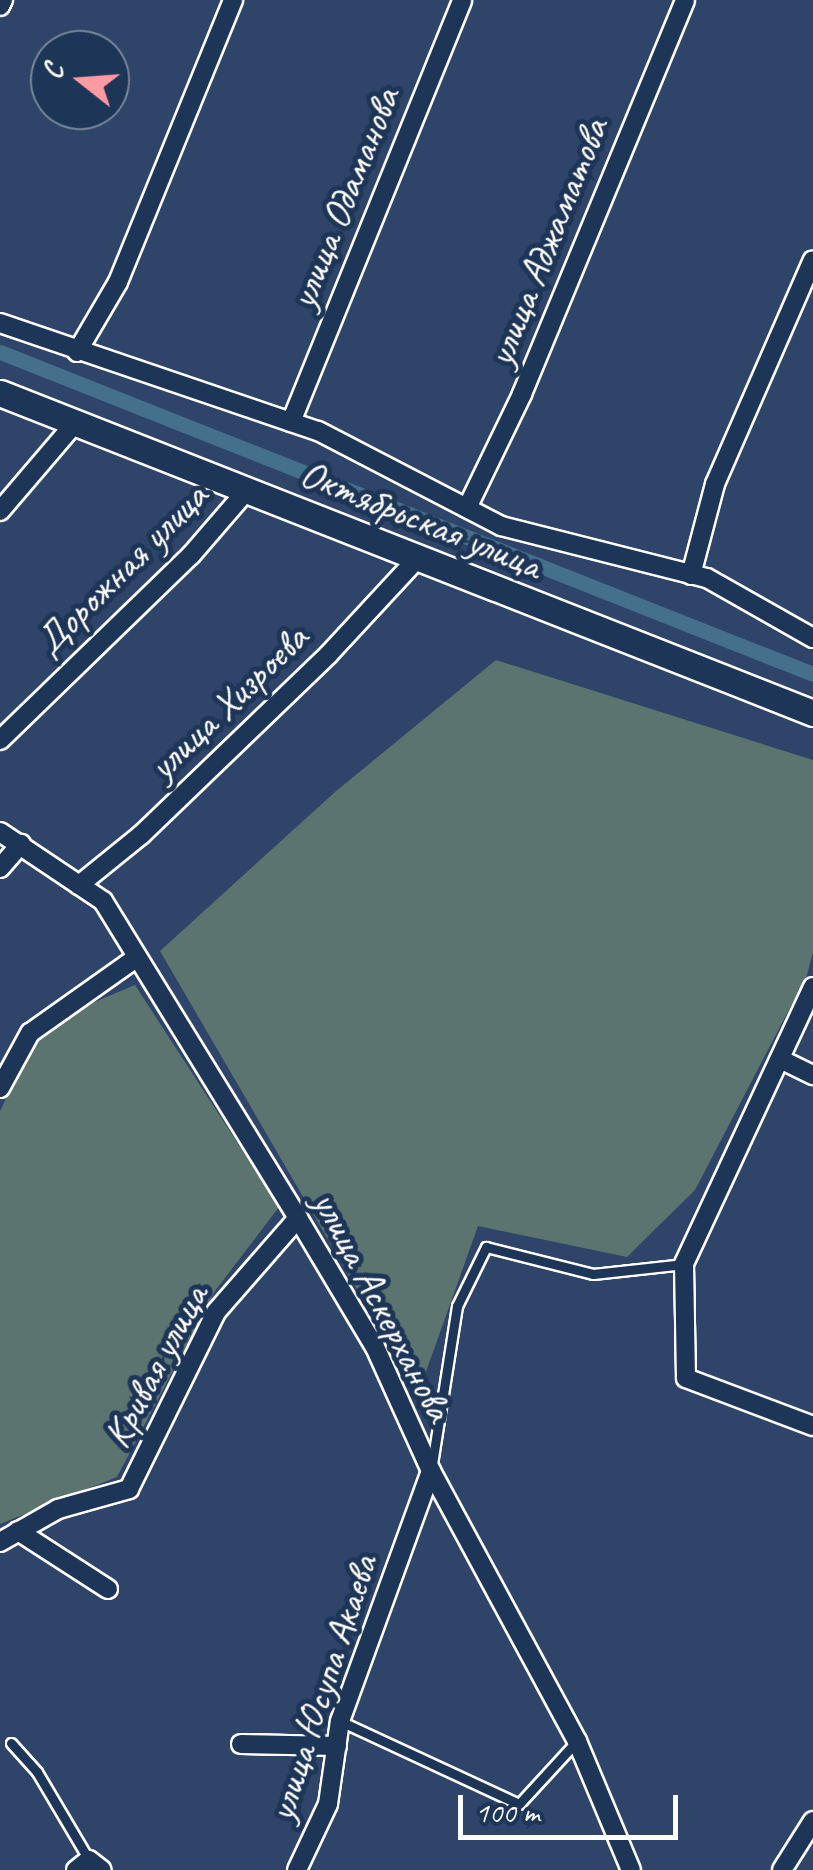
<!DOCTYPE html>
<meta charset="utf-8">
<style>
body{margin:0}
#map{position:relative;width:813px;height:1870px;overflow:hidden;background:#2e4468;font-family:Caveat,sans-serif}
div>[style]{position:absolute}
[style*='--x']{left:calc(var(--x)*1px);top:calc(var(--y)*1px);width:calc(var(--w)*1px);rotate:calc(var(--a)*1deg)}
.green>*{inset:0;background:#5c7470}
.canal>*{height:15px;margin:-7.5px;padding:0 7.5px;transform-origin:7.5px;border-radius:7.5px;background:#45708c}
.roads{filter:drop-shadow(2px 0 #fff) drop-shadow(-2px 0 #fff) drop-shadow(0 2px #fff) drop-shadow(0 -2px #fff)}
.lane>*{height:9px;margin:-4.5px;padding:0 4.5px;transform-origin:4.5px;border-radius:4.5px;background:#1d3557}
.street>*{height:18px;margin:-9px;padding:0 9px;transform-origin:9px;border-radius:9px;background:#1d3557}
.secondary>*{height:25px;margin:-12.5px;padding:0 12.5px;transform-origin:12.5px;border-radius:12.5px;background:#1d3557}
span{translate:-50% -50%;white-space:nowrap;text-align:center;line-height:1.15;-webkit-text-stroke:10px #1d3557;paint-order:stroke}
.street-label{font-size:40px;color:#fff}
.north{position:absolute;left:30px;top:30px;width:100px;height:100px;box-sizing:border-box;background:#1d3557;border:2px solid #77869a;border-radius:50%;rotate:287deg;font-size:28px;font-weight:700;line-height:40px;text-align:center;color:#fff}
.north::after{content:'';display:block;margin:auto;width:35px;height:45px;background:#ff9aa2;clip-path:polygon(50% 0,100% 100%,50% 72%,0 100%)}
.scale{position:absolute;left:458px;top:1795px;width:220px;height:45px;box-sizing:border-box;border:5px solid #fff;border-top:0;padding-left:12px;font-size:30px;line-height:35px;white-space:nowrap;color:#fff;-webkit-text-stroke:8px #1d3557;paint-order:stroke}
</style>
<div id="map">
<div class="green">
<i style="clip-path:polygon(496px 660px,813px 760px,813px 952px,807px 975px,695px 1190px,627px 1257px,478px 1226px,418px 1394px,160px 951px,335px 792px)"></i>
<i style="clip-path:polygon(135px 985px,279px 1207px,215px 1291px,117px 1477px,0 1524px,0 1111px,42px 1024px)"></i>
</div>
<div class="canal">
<i style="--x:0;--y:352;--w:874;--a:21.61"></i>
</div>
<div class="roads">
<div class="lane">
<i style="--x:432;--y:1464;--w:160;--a:-81"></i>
<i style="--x:457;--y:1306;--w:66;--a:-63.8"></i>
<i style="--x:486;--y:1247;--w:110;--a:14.2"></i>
<i style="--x:593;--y:1274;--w:92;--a:-6.3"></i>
<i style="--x:340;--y:1721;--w:197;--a:24.9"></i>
<i style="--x:519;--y:1804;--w:84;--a:-47.4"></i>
<i style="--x:11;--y:1743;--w:39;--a:48"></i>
<i style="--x:37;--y:1772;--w:102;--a:59.4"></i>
</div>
<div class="street">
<i style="--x:0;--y:6;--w:7;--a:-63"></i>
<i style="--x:0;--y:323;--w:336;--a:18.8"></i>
<i style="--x:318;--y:431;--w:206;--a:27.4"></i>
<i style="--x:501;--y:526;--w:212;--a:14.2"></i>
<i style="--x:707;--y:578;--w:122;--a:29.5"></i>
<i style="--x:77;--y:352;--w:81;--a:-59.6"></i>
<i style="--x:118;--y:282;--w:305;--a:-67.8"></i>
<i style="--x:291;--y:422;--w:455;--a:-67.9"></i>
<i style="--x:467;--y:508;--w:127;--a:-64.2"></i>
<i style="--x:522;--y:394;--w:426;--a:-67.5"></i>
<i style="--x:0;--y:511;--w:117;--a:-49.5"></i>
<i style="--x:691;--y:575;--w:94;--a:-75.2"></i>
<i style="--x:715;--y:484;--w:244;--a:-66.4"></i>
<i style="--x:0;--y:740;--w:266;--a:-44.1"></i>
<i style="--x:191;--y:555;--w:87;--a:-49.2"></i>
<i style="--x:0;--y:832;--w:124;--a:33.8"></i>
<i style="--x:103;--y:901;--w:372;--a:58.4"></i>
<i style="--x:298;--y:1218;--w:150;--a:59.2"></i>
<i style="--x:375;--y:1347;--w:136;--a:65.7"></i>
<i style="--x:431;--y:1471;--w:307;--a:61.6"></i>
<i style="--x:577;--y:1741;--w:140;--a:67.3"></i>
<i style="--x:0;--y:868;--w:32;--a:-49"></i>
<i style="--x:79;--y:885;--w:80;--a:-38.9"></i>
<i style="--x:141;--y:835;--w:260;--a:-43.9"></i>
<i style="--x:328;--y:655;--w:129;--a:-47.2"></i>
<i style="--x:813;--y:987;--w:306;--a:115"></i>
<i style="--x:684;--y:1264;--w:114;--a:89"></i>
<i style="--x:686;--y:1378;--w:136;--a:20.7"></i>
<i style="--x:780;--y:1059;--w:37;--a:26"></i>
<i style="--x:0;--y:1088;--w:63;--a:-61.4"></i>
<i style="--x:30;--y:1033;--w:130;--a:-35.3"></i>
<i style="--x:18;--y:1531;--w:107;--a:32.8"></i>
<i style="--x:0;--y:1542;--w:67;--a:-29.6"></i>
<i style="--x:58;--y:1509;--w:74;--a:-15.7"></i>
<i style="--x:129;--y:1489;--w:197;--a:-63.8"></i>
<i style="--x:216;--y:1312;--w:125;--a:-48.9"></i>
<i style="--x:241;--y:1744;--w:96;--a:1.2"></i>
<i style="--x:76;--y:1870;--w:16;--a:-38"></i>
<i style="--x:89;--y:1860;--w:16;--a:38"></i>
<i style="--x:297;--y:1870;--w:73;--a:-64.8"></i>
<i style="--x:328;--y:1804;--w:84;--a:-81.8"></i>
<i style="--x:340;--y:1721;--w:266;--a:-70"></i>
<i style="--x:782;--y:1870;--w:58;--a:-57.7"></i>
</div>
<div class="secondary">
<i style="--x:0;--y:393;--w:874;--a:21.48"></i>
</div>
</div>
<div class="street-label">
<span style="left:344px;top:198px;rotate:-68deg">улица Одаманова</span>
<span style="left:547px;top:242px;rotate:-68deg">улица Аджаматова</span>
<span style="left:421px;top:519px;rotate:22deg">Октябрьская улица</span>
<span style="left:121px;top:569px;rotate:-45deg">Дорожная улица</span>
<span style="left:228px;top:702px;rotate:-44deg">улица Хизроева</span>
<span style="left:383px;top:1306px;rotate:62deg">улица Аскерханова</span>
<span style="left:155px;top:1366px;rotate:-62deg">Кривая улица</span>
<span style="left:322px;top:1688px;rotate:-72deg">улица Юсупа Акаева</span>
</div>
<div class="north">С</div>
<div class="scale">100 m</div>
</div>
